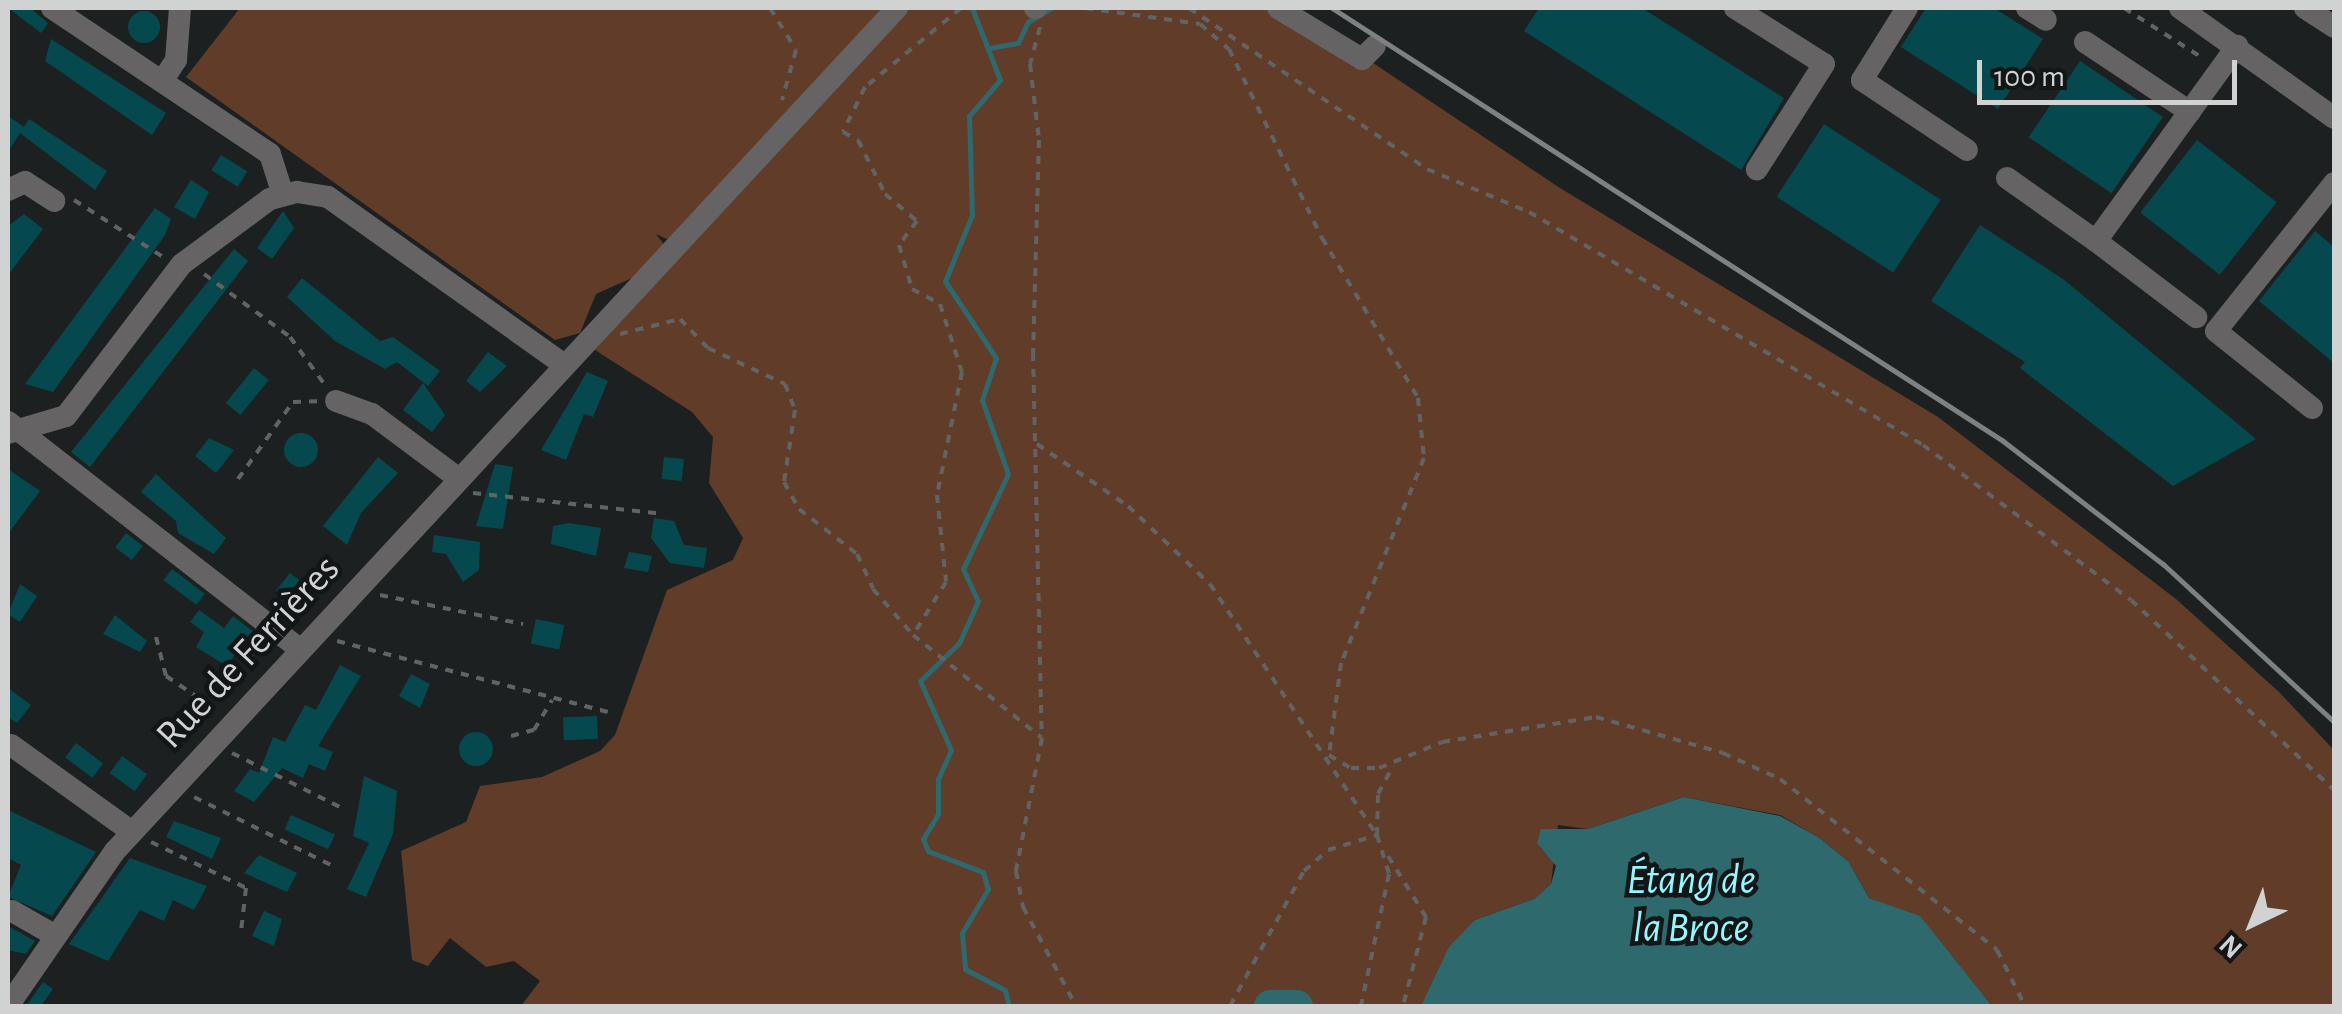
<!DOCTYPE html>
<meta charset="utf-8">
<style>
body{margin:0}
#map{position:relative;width:2342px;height:1014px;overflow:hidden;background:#1c2020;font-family:"Alegreya Sans",sans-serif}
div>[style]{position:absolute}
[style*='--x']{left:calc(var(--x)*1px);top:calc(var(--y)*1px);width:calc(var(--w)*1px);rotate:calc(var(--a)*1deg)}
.green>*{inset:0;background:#613c29}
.water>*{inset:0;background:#2e696e}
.stream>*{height:5px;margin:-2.5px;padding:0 2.5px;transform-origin:2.5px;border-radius:2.5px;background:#2e696e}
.river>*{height:32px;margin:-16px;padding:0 16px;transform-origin:16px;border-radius:16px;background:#2e696e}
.building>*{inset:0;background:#05494e;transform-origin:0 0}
.round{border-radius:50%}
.path>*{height:4px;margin-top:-2px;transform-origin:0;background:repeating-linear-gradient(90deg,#616464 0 8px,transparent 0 16px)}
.minor>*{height:22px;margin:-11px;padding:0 11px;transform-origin:11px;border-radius:11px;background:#656363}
.rail>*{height:5px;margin:-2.5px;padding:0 2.5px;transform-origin:2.5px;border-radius:2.5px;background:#7e8181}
span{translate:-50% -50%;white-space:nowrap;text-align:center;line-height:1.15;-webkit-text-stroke:9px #131617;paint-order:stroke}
.street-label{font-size:40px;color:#d1d3d3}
.water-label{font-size:42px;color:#96f5fe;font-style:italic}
.frame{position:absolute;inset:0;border:10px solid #d1d3d3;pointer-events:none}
.north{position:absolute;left:2202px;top:874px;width:100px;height:100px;-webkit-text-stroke:8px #131617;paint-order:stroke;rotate:223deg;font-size:28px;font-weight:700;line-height:40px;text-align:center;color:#d1d3d3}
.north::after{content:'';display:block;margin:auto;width:35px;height:45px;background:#d1d3d3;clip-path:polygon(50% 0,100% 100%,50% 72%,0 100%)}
.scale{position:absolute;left:1977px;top:60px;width:260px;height:45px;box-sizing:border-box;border:5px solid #d1d3d3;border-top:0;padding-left:12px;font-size:30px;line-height:35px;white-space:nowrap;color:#d1d3d3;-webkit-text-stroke:8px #131617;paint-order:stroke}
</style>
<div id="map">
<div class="green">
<i style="clip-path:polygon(240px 8px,1291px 8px,1560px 188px,1938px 417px,2176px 599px,2279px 692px,2334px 750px,2334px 1006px,1992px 1006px,1920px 917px,1869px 898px,1848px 861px,1818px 837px,1780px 815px,1684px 797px,1588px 829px,1558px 825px,1551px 884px,1534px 899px,1475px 920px,1421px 1006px,521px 1006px,540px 981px,514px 961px,486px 967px,450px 938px,428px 966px,412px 960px,401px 851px,466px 822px,480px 786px,542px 777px,600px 751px,615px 735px,667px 590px,733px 560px,743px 538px,709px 483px,713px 437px,692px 412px,595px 350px,684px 247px,656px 234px,665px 246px,634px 277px,596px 294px,580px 333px,555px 340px,186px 77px)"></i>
</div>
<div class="water">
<i style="clip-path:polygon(1684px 797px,1780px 816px,1818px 837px,1848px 861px,1869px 898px,1920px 916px,1992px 1006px,1421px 1006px,1449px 947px,1475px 920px,1534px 899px,1551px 884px,1556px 866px,1537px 843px,1541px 829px,1588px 829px)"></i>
</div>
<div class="stream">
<i style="--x:972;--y:8;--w:77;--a:68.7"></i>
<i style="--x:1000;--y:80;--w:48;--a:130.7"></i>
<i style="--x:969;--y:116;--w:99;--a:88.3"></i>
<i style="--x:972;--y:215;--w:71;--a:112.2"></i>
<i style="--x:945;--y:281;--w:92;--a:56.5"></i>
<i style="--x:996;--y:358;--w:44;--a:108.4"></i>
<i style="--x:982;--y:400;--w:78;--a:70.6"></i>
<i style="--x:1008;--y:474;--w:105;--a:115.3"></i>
<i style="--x:963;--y:569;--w:35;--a:65"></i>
<i style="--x:978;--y:601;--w:46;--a:114.3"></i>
<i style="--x:959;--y:643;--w:54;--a:135.7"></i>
<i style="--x:920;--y:681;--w:76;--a:65.8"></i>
<i style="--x:951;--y:750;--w:32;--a:114"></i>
<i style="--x:938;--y:779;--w:35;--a:90"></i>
<i style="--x:938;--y:814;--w:29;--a:121"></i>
<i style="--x:923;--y:839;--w:13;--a:67"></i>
<i style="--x:928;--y:851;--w:59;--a:20.9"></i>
<i style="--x:983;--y:872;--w:18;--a:74"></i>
<i style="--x:988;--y:889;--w:51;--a:120.6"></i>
<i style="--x:962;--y:933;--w:36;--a:85"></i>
<i style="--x:965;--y:969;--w:45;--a:27.7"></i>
<i style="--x:1005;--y:990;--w:16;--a:76"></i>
<i style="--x:989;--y:48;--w:29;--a:-10"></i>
<i style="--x:1018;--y:43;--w:23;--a:-65"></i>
<i style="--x:1028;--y:22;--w:27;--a:-31"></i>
</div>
<div class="river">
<i style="--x:1270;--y:1006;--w:27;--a:0"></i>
</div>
<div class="building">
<i style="clip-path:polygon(8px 8px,30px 8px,48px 23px,41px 33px)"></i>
<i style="clip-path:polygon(1539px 8px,1642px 8px,1784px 98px,1741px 170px,1524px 31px)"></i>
<i style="clip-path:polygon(1926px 8px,1994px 8px,2043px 39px,1998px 109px,1901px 47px)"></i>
<i class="round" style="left:128px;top:11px;width:32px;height:32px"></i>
<i style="clip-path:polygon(51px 39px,166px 113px,152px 135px,45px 61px)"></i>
<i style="left:2080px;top:61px;width:100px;height:92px;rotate:34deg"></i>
<i style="clip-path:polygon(8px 116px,24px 127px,29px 119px,107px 171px,95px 190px,20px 133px,8px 152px)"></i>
<i style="left:1824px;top:124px;width:139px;height:87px;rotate:33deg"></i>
<i style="left:2197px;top:140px;width:101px;height:92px;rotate:38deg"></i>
<i style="left:221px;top:155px;width:31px;height:18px;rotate:32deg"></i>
<i style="clip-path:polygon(191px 180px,209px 192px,195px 219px,174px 207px)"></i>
<i style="clip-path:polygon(155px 208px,171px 219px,165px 235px,53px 392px,25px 384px)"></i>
<i style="clip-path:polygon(283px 211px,294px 228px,272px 259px,257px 248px)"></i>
<i style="clip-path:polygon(24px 214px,43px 229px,8px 275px,8px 226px)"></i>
<i style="clip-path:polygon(1980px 225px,2063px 279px,2256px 439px,2173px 486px,2020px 368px,2025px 362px,1931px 301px)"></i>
<i style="clip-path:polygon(2315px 231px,2334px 247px,2334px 363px,2259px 301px)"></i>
<i style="clip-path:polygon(234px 249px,248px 261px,90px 467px,71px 452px)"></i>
<i style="clip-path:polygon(302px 278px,380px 341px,393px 337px,440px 371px,428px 386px,397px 362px,385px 369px,335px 341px,287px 297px)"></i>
<i style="clip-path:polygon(488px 352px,507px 366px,480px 392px,466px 381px)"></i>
<i style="left:254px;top:368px;width:19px;height:45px;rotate:39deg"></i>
<i style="clip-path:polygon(587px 372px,608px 381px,593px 417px,584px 414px,566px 460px,541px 450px)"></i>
<i style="clip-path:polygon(423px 383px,445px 415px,432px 432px,403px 410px)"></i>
<i class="round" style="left:284px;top:433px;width:34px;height:34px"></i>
<i style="clip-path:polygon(209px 438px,234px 450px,216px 473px,195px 456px)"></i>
<i style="clip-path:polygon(378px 457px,398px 473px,361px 513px,347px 545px,323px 526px)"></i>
<i style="left:664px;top:457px;width:20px;height:22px;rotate:6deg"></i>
<i style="clip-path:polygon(495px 464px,513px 467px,503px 529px,476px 526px)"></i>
<i style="clip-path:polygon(8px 469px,40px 491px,8px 534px)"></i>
<i style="clip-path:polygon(156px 474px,226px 538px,214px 554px,178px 533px,176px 521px,141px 492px)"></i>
<i style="clip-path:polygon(654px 518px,674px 521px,684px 545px,707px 548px,704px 568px,670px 563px,651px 538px)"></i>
<i style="clip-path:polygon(569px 523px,601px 528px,596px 556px,551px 544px,553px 526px)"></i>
<i style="left:126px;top:533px;width:21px;height:18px;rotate:37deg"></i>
<i style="clip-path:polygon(434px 535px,480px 542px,479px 570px,463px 582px,446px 554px,432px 552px)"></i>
<i style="clip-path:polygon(629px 552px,652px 556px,648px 572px,624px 568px)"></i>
<i style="left:172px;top:569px;width:41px;height:14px;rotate:37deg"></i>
<i style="left:290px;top:573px;width:23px;height:23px;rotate:38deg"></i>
<i style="clip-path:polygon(20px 584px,37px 596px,20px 622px,8px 614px)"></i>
<i style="clip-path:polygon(199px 610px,224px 628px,233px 616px,264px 640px,249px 662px,236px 653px,227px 666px,196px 647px,204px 632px,190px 622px)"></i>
<i style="clip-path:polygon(115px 615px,147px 641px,140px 652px,103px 634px)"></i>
<i style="left:536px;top:619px;width:29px;height:25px;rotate:12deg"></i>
<i style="clip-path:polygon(340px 665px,361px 676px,318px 746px,333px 752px,325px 771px,309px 764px,303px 778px,282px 768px,254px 802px,234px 791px,250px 769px,259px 773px,273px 737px,285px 742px,305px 705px,316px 710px)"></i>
<i style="clip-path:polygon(411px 674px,430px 684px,420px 708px,399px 696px)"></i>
<i style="clip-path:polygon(8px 688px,31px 705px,17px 723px,8px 717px)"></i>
<i style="left:597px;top:716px;width:23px;height:34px;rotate:88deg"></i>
<i class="round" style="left:459px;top:732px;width:34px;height:34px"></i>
<i style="left:76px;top:743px;width:34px;height:18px;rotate:37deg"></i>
<i style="left:122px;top:756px;width:31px;height:21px;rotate:36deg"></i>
<i style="clip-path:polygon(364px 776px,397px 791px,393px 834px,366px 897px,347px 889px,369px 843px,353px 836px)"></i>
<i style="clip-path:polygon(8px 810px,96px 852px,52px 916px,8px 897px,21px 865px,8px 858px)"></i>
<i style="left:291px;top:815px;width:48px;height:16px;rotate:24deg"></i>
<i style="clip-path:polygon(174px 821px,221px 838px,212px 859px,166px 837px)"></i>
<i style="clip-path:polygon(259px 855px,297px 873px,287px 892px,244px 873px)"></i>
<i style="clip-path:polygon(130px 858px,207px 886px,194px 910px,173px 900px,164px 921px,140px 910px,108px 961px,69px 944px)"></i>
<i style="clip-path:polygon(264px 911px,282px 919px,274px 946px,252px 936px)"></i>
<i style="clip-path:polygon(8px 926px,35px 941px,26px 954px,8px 950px)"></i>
<i style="clip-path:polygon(43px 982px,53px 989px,41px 1006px,26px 1006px)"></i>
</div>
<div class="path">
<i style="--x:668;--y:8;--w:11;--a:0"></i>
<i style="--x:770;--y:8;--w:49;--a:58.2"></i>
<i style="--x:796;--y:50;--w:52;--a:105.6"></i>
<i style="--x:961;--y:8;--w:124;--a:140.5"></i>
<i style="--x:865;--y:87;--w:50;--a:116.1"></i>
<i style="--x:843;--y:132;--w:17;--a:28"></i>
<i style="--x:858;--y:140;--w:60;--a:63.4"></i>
<i style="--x:885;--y:194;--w:42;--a:40.2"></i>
<i style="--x:917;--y:221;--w:30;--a:127"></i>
<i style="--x:899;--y:245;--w:46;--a:73.5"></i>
<i style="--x:912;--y:289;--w:32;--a:28"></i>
<i style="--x:940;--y:304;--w:71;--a:72.1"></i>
<i style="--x:962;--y:372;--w:126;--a:101.5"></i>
<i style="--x:937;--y:495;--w:87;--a:84.1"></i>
<i style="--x:946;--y:582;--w:62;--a:121.9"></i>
<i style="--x:913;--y:635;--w:164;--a:38.6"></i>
<i style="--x:1085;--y:8;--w:116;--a:7.9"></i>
<i style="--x:1200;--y:24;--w:38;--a:41"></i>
<i style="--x:1229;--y:49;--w:211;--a:63.8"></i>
<i style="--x:1322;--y:238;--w:187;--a:59"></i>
<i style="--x:1418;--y:398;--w:60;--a:84.3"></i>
<i style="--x:1424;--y:458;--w:221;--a:112"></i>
<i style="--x:1341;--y:663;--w:93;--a:97.4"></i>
<i style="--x:1329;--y:755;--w:26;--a:31"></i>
<i style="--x:1351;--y:768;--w:28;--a:0"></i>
<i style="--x:1379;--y:768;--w:68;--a:-22.4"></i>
<i style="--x:1442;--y:742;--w:156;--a:-9.2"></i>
<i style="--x:1596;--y:717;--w:132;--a:15.8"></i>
<i style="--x:1723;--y:753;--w:63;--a:24.5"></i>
<i style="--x:1780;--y:779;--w:276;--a:38.2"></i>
<i style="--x:1997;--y:950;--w:63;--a:63.4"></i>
<i style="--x:1189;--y:8;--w:287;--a:34.1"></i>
<i style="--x:1427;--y:169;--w:111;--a:22.9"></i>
<i style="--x:1529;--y:212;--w:458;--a:30.6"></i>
<i style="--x:1923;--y:445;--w:259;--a:36.7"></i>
<i style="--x:2131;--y:600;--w:278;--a:43.1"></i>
<i style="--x:2124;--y:8;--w:95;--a:32.5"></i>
<i style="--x:1040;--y:27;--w:38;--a:105"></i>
<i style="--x:1030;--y:64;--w:77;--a:83.2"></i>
<i style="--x:1039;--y:140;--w:213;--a:91.6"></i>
<i style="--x:1033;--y:353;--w:385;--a:88.7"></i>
<i style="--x:1042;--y:738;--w:136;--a:101.1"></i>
<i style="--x:1016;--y:871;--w:37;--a:79"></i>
<i style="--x:1023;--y:907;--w:112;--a:61.8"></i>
<i style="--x:74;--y:200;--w:106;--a:32.6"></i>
<i style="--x:204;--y:274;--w:107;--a:36.2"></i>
<i style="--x:290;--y:337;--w:59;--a:53.9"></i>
<i style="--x:620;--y:334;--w:62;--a:-14"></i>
<i style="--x:680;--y:319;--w:40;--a:46"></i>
<i style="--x:708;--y:348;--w:85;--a:25.1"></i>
<i style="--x:785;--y:384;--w:28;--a:69"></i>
<i style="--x:795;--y:410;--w:73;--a:98.7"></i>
<i style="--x:784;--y:482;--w:31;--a:61"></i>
<i style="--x:799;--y:509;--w:73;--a:37.8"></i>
<i style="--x:857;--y:554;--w:38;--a:65"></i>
<i style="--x:873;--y:589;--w:61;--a:49"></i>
<i style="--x:1037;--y:444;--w:110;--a:34.3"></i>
<i style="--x:1128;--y:506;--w:113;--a:43.6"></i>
<i style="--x:1210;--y:584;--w:301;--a:56.4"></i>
<i style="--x:1377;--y:835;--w:41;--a:72.9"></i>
<i style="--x:1389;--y:874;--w:135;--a:102"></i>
<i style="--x:238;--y:479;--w:95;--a:-54.5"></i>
<i style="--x:293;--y:402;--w:24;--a:-2"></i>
<i style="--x:473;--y:493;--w:190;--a:6.3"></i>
<i style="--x:380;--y:595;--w:146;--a:11.5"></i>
<i style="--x:156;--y:637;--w:40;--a:75.6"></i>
<i style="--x:166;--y:676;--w:63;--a:33.9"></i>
<i style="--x:337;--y:641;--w:280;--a:14.7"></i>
<i style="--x:511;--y:736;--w:24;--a:-15"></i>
<i style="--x:534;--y:730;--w:35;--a:-59"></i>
<i style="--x:232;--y:753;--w:125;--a:26.6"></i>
<i style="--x:194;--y:797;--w:155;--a:26.4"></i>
<i style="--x:151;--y:842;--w:106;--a:25.8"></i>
<i style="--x:246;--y:888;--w:43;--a:96.6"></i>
<i style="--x:1388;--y:856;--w:72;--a:58.1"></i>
<i style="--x:1426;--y:917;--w:92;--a:104.5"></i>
<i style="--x:1230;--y:1006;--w:154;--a:-61.3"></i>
<i style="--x:1304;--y:871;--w:32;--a:-41"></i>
<i style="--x:1328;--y:850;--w:51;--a:-17"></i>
<i style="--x:1377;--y:835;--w:41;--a:-88.6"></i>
<i style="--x:1378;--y:794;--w:32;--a:-62"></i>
</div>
<div class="minor">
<i style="--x:52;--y:8;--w:262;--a:33.8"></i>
<i style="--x:270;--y:154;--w:43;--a:72.4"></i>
<i style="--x:1035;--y:8;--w:1;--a:0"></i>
<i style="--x:1278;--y:8;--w:98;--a:31.3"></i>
<i style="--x:1362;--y:59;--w:18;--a:-45"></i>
<i style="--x:1735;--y:8;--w:105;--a:32.2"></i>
<i style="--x:1824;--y:64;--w:125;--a:122.5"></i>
<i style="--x:1907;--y:8;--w:85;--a:122"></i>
<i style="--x:1862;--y:80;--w:126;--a:33.7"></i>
<i style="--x:2027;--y:8;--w:22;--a:32"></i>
<i style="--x:2180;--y:8;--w:189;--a:35.5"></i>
<i style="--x:2305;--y:8;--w:35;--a:33"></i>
<i style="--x:2085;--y:42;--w:126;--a:33.7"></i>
<i style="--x:163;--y:80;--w:24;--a:-57"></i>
<i style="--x:176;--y:60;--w:52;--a:-85.6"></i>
<i style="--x:2007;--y:178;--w:109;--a:35.3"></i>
<i style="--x:2096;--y:241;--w:241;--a:-54.1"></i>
<i style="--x:8;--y:190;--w:19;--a:-25"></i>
<i style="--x:25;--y:182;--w:35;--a:33"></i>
<i style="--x:2096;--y:241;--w:126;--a:37.2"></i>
<i style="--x:336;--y:401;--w:38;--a:20"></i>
<i style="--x:372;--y:414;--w:107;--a:36.7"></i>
<i style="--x:2312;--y:408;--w:123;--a:-141.3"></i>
<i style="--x:2216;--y:331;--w:189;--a:-51.4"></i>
<i style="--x:8;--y:422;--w:371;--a:37.9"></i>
<i style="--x:8;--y:433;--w:60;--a:-16.3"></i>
<i style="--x:66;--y:416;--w:191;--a:-52.7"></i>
<i style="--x:182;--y:264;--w:109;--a:-36.5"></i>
<i style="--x:270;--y:199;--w:28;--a:-15"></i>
<i style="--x:297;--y:192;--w:31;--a:9"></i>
<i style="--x:328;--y:197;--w:290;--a:35.4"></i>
<i style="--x:11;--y:745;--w:149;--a:35.7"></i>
<i style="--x:12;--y:911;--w:48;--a:29.7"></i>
<i style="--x:8;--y:1006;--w:188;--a:-55.4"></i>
<i style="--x:115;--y:851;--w:1150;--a:-47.15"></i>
</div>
<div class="rail">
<i style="--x:1332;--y:8;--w:799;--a:32.83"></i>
<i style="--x:2003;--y:441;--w:202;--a:37.6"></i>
<i style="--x:2163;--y:564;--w:233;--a:42.7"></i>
</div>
<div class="street-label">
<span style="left:248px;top:652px;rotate:-47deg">Rue de Ferrières</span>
</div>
<div class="water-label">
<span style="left:1691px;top:904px">Étang de<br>la Broce</span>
</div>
<div class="frame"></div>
<div class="north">N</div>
<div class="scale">100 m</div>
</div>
